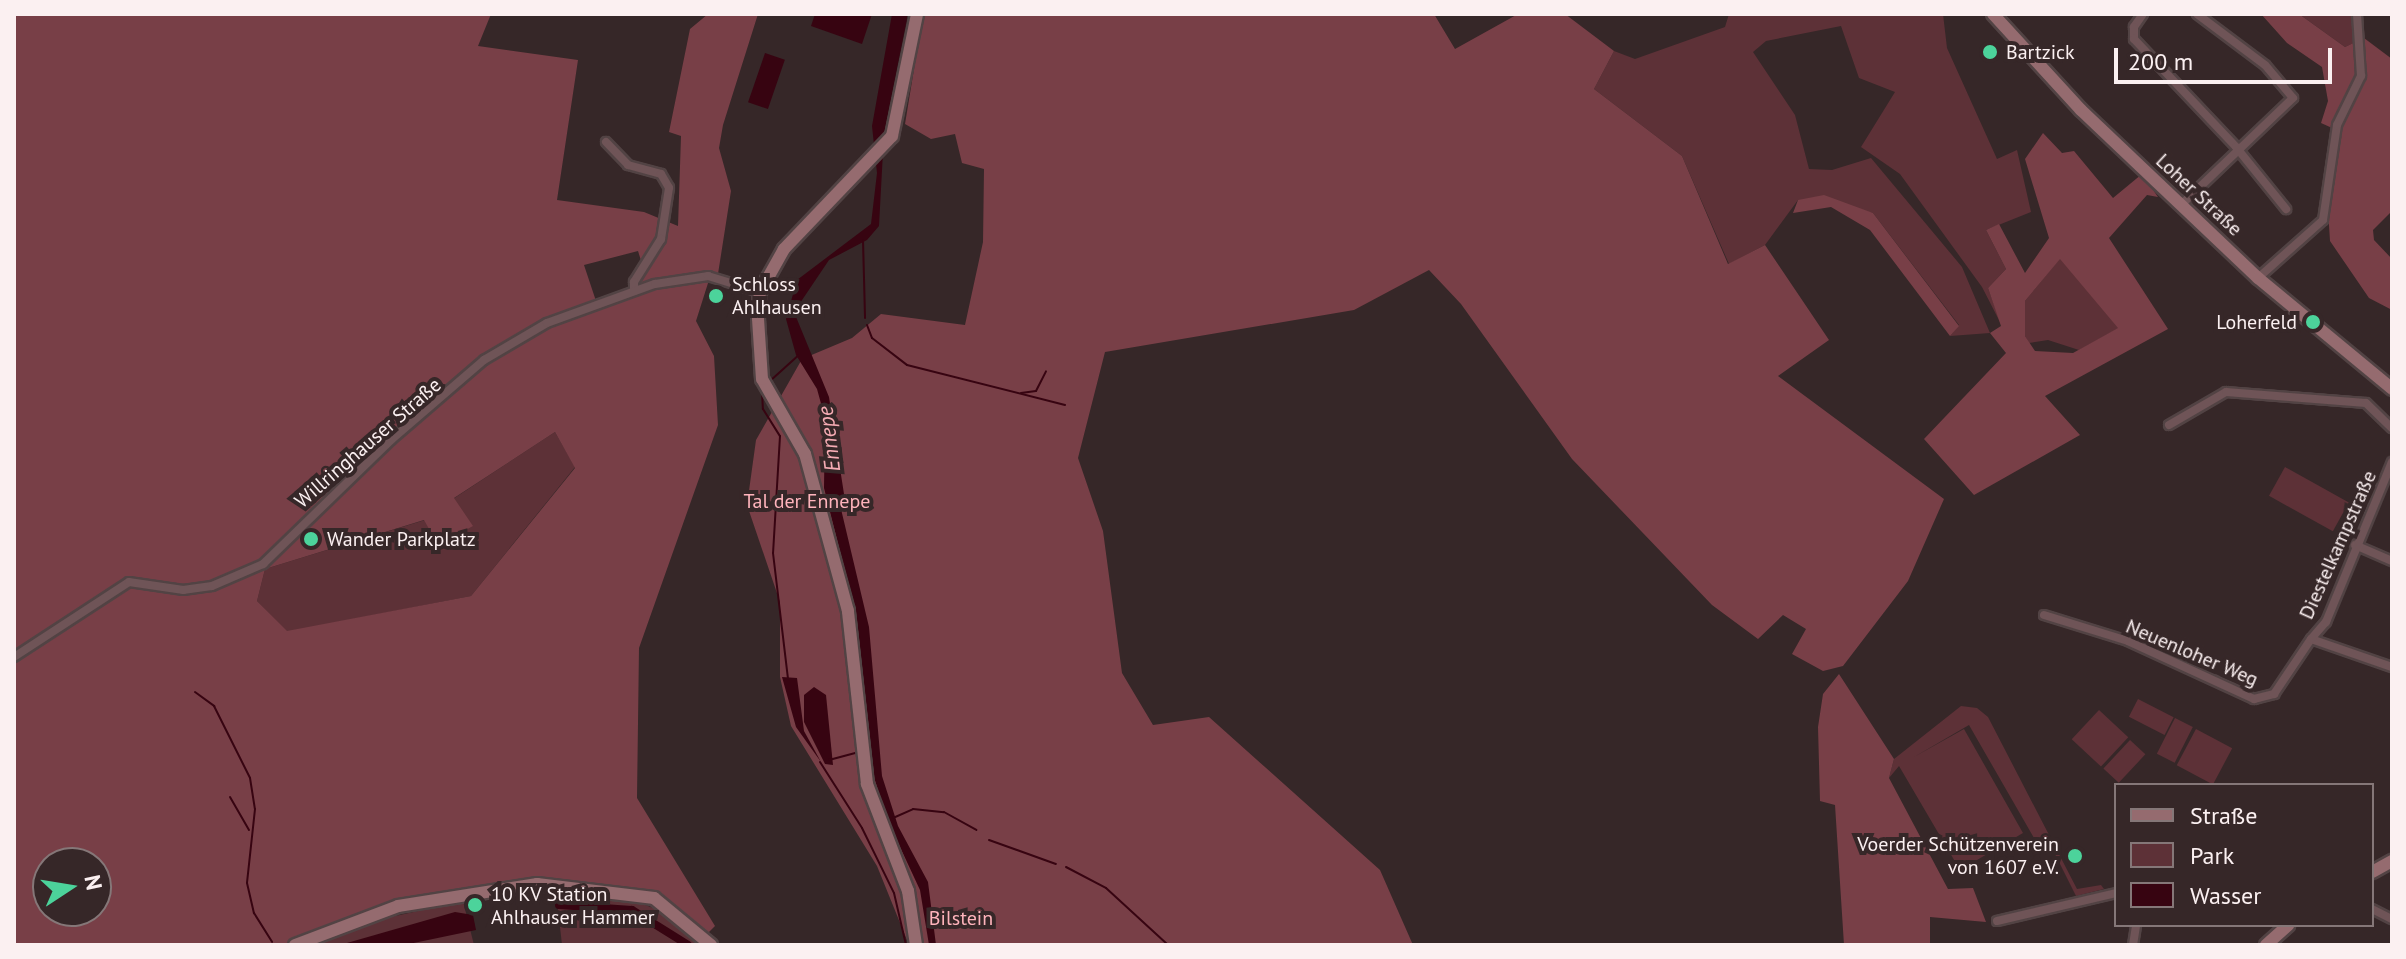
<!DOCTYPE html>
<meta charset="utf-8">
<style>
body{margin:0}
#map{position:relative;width:2406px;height:959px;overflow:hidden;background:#362728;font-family:"PT Sans",sans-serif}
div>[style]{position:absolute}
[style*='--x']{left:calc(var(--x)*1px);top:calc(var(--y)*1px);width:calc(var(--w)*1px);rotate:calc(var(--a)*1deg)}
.green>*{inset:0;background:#5d3137;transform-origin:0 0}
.forest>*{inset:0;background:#783f47}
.water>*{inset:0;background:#370411;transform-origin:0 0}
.stream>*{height:2px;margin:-1px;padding:0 1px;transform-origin:1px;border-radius:1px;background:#370411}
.canal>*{height:8px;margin:-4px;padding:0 4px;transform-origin:4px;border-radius:4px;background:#370411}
.roads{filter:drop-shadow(2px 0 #524344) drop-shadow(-2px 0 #524344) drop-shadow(0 2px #524344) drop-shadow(0 -2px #524344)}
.street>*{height:8px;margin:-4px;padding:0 4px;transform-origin:4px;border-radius:4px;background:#6f5457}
.secondary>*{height:12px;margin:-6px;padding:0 6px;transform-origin:6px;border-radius:6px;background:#956b6f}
.dots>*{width:22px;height:22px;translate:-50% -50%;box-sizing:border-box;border:4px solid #362728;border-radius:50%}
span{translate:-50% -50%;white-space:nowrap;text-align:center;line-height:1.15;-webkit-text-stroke:8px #362728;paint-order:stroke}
.poi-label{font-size:20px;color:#fbf0f1}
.left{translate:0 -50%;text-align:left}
.right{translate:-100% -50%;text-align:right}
.street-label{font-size:20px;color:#fbf0f1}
.park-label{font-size:20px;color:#ffb4bc}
.water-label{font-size:22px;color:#f6acb4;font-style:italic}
.frame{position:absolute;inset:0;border:16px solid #fbf0f1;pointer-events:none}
.legend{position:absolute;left:2114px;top:783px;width:260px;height:144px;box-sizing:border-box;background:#362728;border:2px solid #857778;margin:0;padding:10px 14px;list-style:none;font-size:24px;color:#fbf0f1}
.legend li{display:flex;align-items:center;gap:16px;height:40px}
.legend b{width:40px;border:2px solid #857778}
.north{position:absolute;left:32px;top:847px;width:80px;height:80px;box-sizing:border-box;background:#362728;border:2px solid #857778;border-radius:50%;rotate:78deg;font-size:22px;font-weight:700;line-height:32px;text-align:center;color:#fbf0f1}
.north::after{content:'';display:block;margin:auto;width:28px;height:36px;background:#4cd39b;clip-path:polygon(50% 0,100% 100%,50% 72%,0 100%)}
.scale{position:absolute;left:2114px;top:48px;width:218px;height:36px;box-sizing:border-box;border:4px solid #fbf0f1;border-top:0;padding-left:10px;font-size:24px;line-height:28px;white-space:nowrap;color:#fbf0f1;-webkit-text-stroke:6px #362728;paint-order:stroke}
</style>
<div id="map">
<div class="green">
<i style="clip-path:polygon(1729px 14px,1943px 14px,1947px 48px,1997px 159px,2017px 150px,2031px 212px,1986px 230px,2006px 269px,1988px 288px,2002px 326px,1982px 287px,1900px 174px,1861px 147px,1895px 92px,1859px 78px,1841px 26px,1766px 41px,1753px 52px,1795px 115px,1809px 169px,1832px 170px,1871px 158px,1962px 267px,1990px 333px,1950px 336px,1959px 325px,1873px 213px,1798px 200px,1765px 245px,1729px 264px,1682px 156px,1594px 89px,1614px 51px,1635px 59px,1725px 27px)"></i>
<i style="clip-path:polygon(2299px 14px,2352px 14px,2356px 42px,2345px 47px)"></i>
<i style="clip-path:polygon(2060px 258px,2119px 328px,2079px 350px,2048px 340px,2029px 343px,2025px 336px,2025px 301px)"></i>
<i style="clip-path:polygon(555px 432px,575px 467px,471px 596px,287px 632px,257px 601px,265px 569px,425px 520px,472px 526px,453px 499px)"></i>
<i style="left:2285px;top:467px;width:73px;height:33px;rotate:29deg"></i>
<i style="left:2138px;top:699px;width:40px;height:20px;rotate:27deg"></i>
<i style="clip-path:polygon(1961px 706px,1977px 708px,1988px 717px,2077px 889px,2101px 885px,2104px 889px,2076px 896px,2048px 840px,2039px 845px,2034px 838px,1969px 725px,1914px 757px,1964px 729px,2023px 833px,1960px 870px,1899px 766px,1889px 778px,1894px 759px)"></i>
<i style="left:2099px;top:710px;width:40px;height:40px;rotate:43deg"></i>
<i style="left:2175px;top:718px;width:20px;height:40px;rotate:27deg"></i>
<i style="left:2196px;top:729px;width:41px;height:41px;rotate:28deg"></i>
<i style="left:2130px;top:740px;width:21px;height:39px;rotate:43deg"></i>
<i style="clip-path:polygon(627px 898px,666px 913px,702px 945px,562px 945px,557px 900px)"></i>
<i style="clip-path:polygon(463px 901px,474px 945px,314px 945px,373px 921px)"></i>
</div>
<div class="forest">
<i style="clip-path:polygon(evenodd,14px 14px,491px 14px,478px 46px,578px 60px,557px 200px,644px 212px,678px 226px,681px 136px,669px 132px,690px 29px,708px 14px,758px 14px,723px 125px,719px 148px,731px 191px,718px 274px,709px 280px,696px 321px,714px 356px,718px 425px,639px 648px,637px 798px,715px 926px,707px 934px,685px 913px,646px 890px,552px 883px,422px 898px,290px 945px,14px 945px,14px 14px,638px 251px,643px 267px,630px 291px,597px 304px,584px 265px,638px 251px,14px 14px,555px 432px,575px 468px,471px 596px,287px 631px,257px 601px,265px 569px,424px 520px,438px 545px,473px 526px,454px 498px,555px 432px,14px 14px,48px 863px,96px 863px,96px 911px,48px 911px,48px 863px)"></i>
<i style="clip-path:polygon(923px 14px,1434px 14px,1455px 49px,1518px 14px,1565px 14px,1614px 51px,1594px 89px,1682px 156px,1728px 264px,1765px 245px,1829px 340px,1778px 376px,1944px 499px,1908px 581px,1843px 666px,1823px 671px,1792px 654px,1806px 629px,1783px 615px,1758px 639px,1712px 605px,1572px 459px,1461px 304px,1429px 270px,1354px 310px,1105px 352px,1078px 458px,1103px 531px,1122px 673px,1153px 725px,1209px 717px,1380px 870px,1413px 945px,909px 945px,877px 866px,791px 726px,780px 677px,780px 602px,747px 505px,756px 440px,802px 359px,852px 338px,881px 314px,965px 325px,983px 242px,984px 169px,962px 163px,955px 134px,931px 139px,905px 124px)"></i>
<i style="clip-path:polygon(2261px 14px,2299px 14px,2345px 47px,2364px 38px,2392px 59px,2392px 211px,2373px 230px,2374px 240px,2392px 259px,2392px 310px,2369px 298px,2330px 241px,2328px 209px,2341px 132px,2321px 123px,2328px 101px,2322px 67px,2287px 43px)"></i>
<i style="clip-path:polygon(evenodd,2043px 133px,2062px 153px,2074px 151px,2113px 198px,2142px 174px,2158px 197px,2147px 195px,2109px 238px,2168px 329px,2045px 396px,2080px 435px,1974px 495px,1924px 439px,2006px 353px,1990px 333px,2001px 326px,1988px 288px,2006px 269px,1986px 230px,1999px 224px,2025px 273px,2049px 238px,2025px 159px,2043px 133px,2060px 259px,2118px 328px,2073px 353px,2035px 351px,2025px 336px,2025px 301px,2060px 259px)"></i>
<i style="clip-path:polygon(1824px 195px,1873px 213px,1959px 326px,1950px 336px,1870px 230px,1831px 207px,1793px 213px,1798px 200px)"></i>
<i style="clip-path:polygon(1839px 674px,1894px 759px,1889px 778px,1948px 889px,1973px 888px,1986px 922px,1930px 917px,1930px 945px,1844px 945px,1835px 805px,1820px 801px,1818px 727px,1823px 694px)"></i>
</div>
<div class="water">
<i style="clip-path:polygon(815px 14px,872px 14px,862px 44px,811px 26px)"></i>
<i style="clip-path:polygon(892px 14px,907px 14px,907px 19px,884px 133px,879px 226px,867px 240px,829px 260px,794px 312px,829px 397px,844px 494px,841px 509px,869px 627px,882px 776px,898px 826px,928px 882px,936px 945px,929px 945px,920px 890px,887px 819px,873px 774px,853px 603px,824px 488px,825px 418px,817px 389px,796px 355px,786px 319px,797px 280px,871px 224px,877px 173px,872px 126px)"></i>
<i style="left:765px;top:53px;width:21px;height:52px;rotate:19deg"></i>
<i style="clip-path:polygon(782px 677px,797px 678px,804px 731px,821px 762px,796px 727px)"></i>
<i style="clip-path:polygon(814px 687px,826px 695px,833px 765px,825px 764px,804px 722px,804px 695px)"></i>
<i style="clip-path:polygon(455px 912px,473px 915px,476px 930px,404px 945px,340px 945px)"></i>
</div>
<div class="stream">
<i style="--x:863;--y:240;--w:78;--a:88.5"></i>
<i style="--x:867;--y:325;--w:14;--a:69"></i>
<i style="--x:872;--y:338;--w:44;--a:37.6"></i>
<i style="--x:907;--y:365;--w:163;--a:14.2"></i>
<i style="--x:770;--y:381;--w:38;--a:-42"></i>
<i style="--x:762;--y:392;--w:17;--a:87"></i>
<i style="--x:763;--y:409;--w:32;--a:58"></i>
<i style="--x:780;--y:436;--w:117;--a:93.4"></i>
<i style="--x:773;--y:553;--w:127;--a:83.2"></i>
<i style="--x:1021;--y:393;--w:15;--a:-8"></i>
<i style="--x:1036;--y:391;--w:22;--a:-63"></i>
<i style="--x:195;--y:692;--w:24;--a:36"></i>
<i style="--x:214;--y:706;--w:80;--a:63.4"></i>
<i style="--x:250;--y:778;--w:31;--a:81"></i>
<i style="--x:255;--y:809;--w:74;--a:96.2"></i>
<i style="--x:247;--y:883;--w:31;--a:77"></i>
<i style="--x:254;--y:913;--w:34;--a:58"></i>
<i style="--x:829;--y:760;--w:31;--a:-15"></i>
<i style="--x:820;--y:762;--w:78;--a:57.5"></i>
<i style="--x:862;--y:828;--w:72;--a:63.8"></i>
<i style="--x:894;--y:893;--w:53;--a:77"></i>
<i style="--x:230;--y:797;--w:38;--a:60"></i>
<i style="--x:893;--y:818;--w:22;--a:-24"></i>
<i style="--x:913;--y:809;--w:31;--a:6"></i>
<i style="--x:944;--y:812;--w:37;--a:29"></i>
<i style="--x:989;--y:840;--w:71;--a:19.7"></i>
<i style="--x:1066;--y:867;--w:45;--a:27.7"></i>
<i style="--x:1106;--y:888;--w:84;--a:42.6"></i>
</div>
<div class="canal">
<i style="--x:559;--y:905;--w:73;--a:3.9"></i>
<i style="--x:632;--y:910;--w:66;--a:32"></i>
</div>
<div class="roads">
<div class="street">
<i style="--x:2143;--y:14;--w:16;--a:125"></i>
<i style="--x:2134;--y:27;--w:12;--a:90"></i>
<i style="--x:2134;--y:39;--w:149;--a:46.6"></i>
<i style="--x:2236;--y:147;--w:80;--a:51.1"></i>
<i style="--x:606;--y:142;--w:32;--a:46"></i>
<i style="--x:628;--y:165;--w:34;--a:15"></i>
<i style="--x:661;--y:174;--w:16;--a:60"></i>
<i style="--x:669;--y:188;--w:52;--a:98.9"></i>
<i style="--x:661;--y:239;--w:51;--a:122.1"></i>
<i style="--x:634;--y:282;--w:9;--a:90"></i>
<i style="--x:2181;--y:205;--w:155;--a:-43.7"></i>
<i style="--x:2293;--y:98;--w:43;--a:-130.3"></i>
<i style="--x:2265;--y:65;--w:85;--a:-143.1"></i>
<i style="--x:2258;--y:278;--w:87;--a:-41.7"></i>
<i style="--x:2323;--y:220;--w:96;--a:-81.6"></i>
<i style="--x:2337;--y:125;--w:55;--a:-63.9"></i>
<i style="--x:2361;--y:76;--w:62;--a:-93.7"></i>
<i style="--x:2169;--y:425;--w:66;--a:-30.1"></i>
<i style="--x:2226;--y:392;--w:140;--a:4.5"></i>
<i style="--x:2366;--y:403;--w:36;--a:44"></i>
<i style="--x:2355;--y:545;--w:40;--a:23.4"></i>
<i style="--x:2044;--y:615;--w:88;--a:17.2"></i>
<i style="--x:2128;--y:641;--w:139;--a:24.7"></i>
<i style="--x:2254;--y:699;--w:21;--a:-14"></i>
<i style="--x:2274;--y:694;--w:66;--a:-56.1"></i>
<i style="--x:2311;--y:639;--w:86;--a:19.1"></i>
<i style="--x:2311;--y:639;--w:23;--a:-49"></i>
<i style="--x:2326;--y:622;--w:173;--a:-67.6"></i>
<i style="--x:14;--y:657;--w:137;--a:-33.1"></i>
<i style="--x:129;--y:582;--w:55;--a:8.4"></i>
<i style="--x:183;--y:590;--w:29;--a:-8"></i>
<i style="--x:212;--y:586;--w:56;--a:-23.3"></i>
<i style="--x:263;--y:564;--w:178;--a:-44.1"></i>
<i style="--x:391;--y:440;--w:123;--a:-40.7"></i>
<i style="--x:484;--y:360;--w:73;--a:-30.4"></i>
<i style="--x:547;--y:323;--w:115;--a:-19.9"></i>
<i style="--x:655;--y:284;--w:54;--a:-8.6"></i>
<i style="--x:708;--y:276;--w:54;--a:17.1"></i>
<i style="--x:2372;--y:909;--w:22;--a:27"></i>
<i style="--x:1997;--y:921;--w:122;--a:-13.2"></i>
<i style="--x:2133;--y:945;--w:20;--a:-81"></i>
</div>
<div class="secondary">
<i style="--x:1993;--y:14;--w:130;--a:47.5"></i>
<i style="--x:2081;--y:110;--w:244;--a:43.5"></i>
<i style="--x:2258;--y:278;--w:174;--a:39.6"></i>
<i style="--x:2372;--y:872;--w:23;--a:-29"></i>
<i style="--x:295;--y:945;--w:110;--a:-20.7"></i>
<i style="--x:398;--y:906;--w:141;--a:-9"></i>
<i style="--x:537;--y:884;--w:118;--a:6.8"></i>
<i style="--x:654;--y:898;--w:74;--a:39.5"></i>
<i style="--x:916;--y:945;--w:55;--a:-98.4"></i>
<i style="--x:908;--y:891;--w:115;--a:-111"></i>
<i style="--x:867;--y:784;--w:174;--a:-96.3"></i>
<i style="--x:848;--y:611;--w:163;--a:-105.3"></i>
<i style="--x:805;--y:454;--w:86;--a:-119.8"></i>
<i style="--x:762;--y:379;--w:61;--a:-93.8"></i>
<i style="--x:758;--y:318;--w:26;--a:-86"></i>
<i style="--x:760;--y:292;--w:49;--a:-60.8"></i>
<i style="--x:784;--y:249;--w:156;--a:-46.3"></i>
<i style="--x:892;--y:136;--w:125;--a:-78.4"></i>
<i style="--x:2266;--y:945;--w:30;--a:-42"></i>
</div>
</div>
<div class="dots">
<i style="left:1990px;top:52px;background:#4cd39b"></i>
<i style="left:716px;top:296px;background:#4cd39b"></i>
<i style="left:2313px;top:322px;background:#4cd39b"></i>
<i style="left:311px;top:539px;background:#4cd39b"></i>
<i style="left:2075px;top:856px;background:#4cd39b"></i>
<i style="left:475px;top:905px;background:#4cd39b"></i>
</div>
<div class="poi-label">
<span class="left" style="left:2006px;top:52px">Bartzick</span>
<span class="left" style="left:732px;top:296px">Schloss<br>Ahlhausen</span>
<span class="right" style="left:2297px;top:322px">Loherfeld</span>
<span class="left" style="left:327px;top:539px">Wander Parkplatz</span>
<span class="right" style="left:2059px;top:856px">Voerder Schützenverein<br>von 1607 e.V.</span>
<span class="left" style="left:491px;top:906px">10 KV Station<br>Ahlhauser Hammer</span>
</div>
<div class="street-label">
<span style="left:2199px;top:195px;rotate:43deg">Loher Straße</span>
<span style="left:368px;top:443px;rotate:-41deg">Willringhauser Straße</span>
<span style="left:2338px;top:545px;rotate:-66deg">Diestelkampstraße</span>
<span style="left:2192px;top:653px;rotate:23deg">Neuenloher Weg</span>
</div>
<div class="park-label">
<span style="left:807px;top:501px">Tal der Ennepe</span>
<span style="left:961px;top:918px">Bilstein</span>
</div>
<div class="water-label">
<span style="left:829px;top:439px;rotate:-97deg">Ennepe</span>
</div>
<div class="frame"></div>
<ul class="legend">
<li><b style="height:10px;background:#956b6f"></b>Straße</li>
<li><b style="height:22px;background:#5d3137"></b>Park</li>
<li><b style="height:22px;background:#370411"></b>Wasser</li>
</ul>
<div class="north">N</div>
<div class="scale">200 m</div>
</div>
